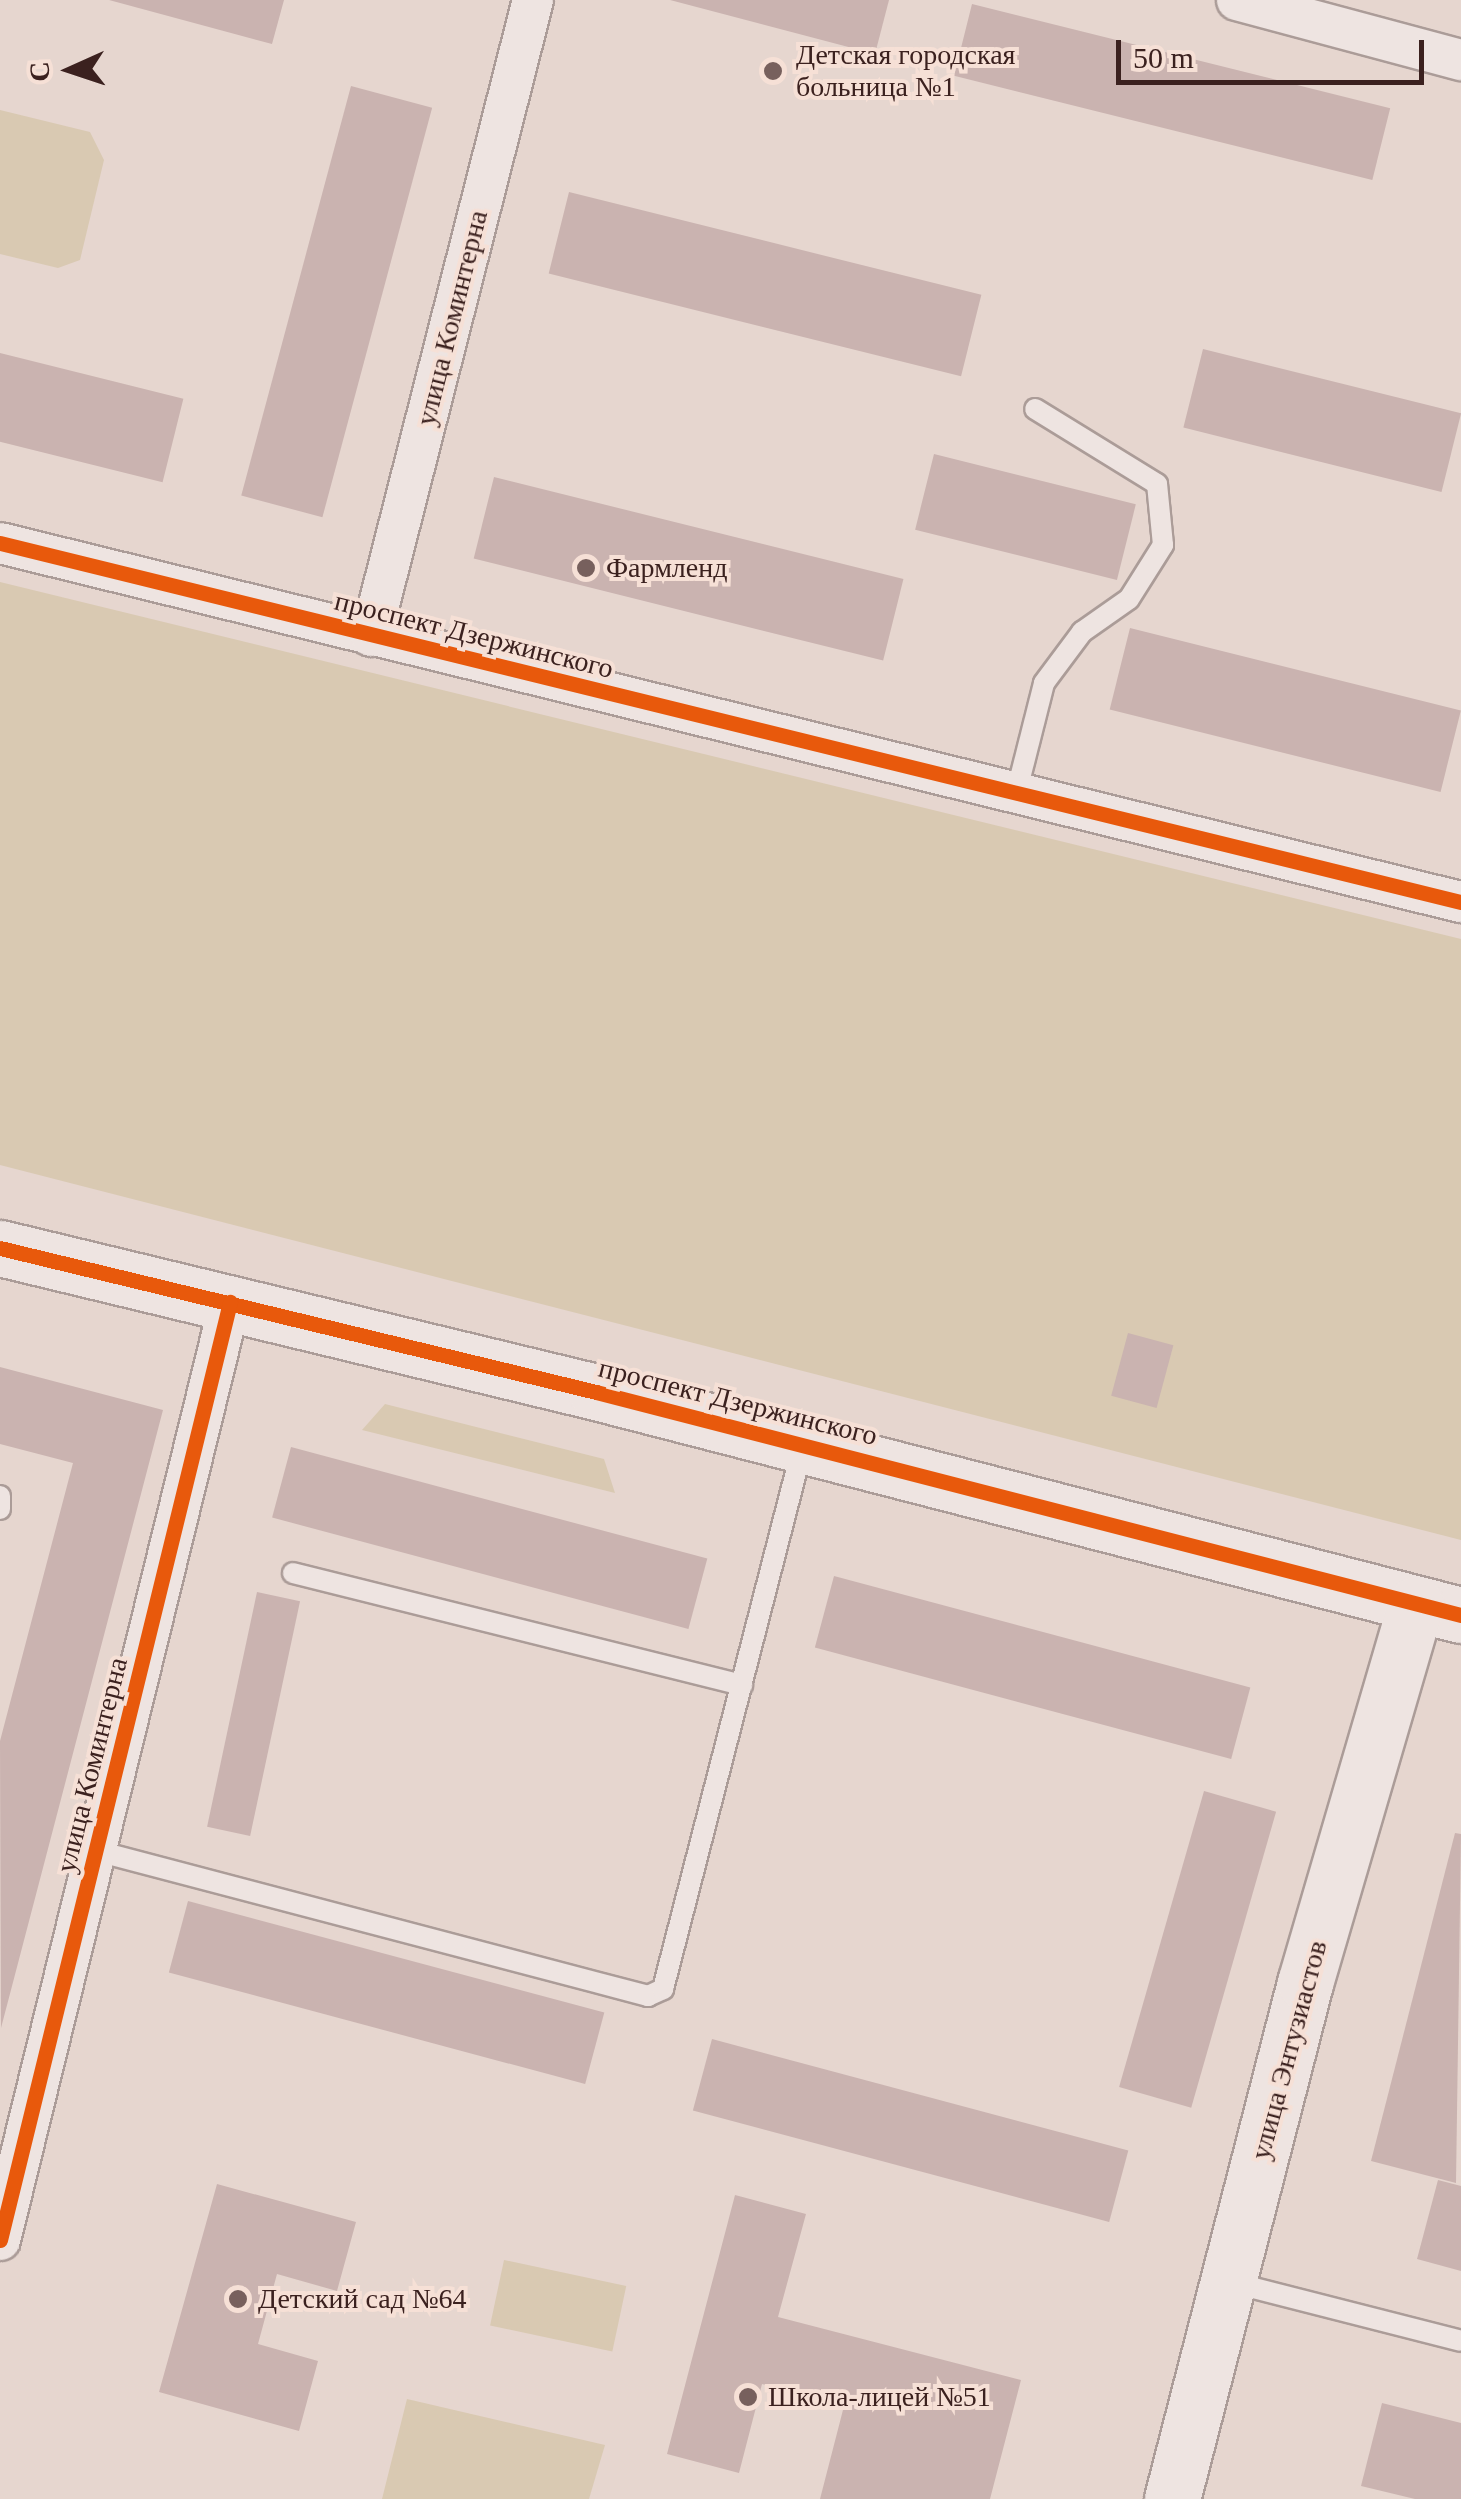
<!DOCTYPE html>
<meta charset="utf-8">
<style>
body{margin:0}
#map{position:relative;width:1461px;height:2499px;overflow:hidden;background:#e6d6cf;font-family:Georgia,serif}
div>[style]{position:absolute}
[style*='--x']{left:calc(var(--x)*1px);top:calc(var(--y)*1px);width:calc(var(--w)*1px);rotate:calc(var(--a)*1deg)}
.green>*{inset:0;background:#d9c9b2;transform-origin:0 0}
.building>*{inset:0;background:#cab3b0;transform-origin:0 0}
.roads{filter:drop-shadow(2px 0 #ab9c98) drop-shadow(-2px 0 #ab9c98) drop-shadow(0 2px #ab9c98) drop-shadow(0 -2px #ab9c98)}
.lane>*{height:20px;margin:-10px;padding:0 10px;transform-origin:10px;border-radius:10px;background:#eee4e1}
.street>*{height:40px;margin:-20px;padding:0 20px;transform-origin:20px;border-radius:20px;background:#eee4e1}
.secondary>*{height:55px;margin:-27.5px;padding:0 27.5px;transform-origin:27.5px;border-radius:27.5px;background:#eee4e1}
.cycleway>*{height:15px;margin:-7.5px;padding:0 7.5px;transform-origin:7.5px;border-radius:7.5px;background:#e8590c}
.dots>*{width:28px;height:28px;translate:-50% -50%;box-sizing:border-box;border:5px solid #f6e0d6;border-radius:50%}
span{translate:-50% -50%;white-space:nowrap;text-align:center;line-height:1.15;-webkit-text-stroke:8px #f6e0d6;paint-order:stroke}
.poi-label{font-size:28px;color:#3b211f}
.left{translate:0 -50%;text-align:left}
.street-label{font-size:28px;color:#3b211f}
.north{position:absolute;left:20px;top:20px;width:100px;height:100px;-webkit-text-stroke:8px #f6e0d6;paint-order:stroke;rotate:267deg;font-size:28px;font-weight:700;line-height:40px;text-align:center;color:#3b211f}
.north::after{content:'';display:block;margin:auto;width:35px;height:45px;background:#3b211f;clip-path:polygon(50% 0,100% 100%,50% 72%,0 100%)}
.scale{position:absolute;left:1116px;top:40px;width:308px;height:45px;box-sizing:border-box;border:5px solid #3b211f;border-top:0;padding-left:12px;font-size:30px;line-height:35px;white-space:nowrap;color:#3b211f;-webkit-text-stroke:8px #f6e0d6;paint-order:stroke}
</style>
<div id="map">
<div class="green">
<i style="clip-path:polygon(0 110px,90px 132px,104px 160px,80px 260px,58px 268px,0 254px)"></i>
<i style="clip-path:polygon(0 582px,1461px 939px,1461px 1540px,0 1165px)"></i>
<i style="clip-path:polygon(385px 1404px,604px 1459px,615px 1493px,362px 1430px)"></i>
<i style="left:504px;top:2260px;width:125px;height:67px;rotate:12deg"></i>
<i style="clip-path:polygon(407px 2399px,605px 2445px,589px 2499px,382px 2499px)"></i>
</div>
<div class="building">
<i style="clip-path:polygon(109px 0,284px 0,272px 44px)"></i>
<i style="clip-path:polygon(670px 0,889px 0,875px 54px)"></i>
<i style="left:972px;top:4px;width:431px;height:74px;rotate:14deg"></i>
<i style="left:351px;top:86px;width:84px;height:424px;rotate:15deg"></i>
<i style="left:569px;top:192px;width:425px;height:84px;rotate:14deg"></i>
<i style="left:1203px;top:349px;width:266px;height:81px;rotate:14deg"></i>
<i style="left:0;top:353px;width:189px;height:86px;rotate:14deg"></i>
<i style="left:934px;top:454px;width:208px;height:78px;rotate:14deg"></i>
<i style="left:494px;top:477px;width:422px;height:84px;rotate:14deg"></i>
<i style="left:1130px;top:628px;width:341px;height:84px;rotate:14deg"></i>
<i style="left:1128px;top:1333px;width:47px;height:65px;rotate:15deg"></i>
<i style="clip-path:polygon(0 1367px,163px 1410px,1px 2028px,0 1741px,73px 1463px,0 1444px)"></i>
<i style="left:291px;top:1447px;width:431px;height:73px;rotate:15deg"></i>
<i style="left:834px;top:1576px;width:431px;height:74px;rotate:15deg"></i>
<i style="left:257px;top:1592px;width:44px;height:240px;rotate:12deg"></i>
<i style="left:1204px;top:1791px;width:75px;height:308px;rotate:16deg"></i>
<i style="clip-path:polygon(1455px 1833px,1461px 1834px,1456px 2183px,1371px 2161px)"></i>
<i style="left:188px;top:1901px;width:431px;height:74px;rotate:15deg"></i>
<i style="left:712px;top:2039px;width:431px;height:74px;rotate:15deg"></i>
<i style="clip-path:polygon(1438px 2180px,1461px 2186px,1461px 2271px,1417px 2259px)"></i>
<i style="clip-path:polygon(217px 2184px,356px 2222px,337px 2291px,277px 2274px,258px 2344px,318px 2361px,299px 2431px,159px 2392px)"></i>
<i style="clip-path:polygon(735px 2195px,806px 2214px,778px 2317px,1021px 2380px,990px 2499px,820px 2499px,844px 2406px,762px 2384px,739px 2473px,667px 2454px)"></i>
<i style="clip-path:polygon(1382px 2403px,1461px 2423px,1461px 2499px,1415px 2499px,1361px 2486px)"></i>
</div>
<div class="roads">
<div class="lane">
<i style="--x:1016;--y:794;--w:114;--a:-75.8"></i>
<i style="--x:1044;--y:683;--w:64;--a:-53.3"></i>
<i style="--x:1082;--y:632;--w:57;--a:-35.1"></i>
<i style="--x:1129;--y:599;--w:64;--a:-57.8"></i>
<i style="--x:1163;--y:545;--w:61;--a:-95.6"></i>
<i style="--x:1157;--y:484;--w:143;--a:-148.4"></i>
<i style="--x:0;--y:1496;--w:13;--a:90"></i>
<i style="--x:293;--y:1573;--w:463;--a:14"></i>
<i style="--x:97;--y:1851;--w:570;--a:14.74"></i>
<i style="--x:648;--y:1996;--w:17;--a:-25"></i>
<i style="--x:663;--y:1989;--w:562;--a:-75.57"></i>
<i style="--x:1230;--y:2282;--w:238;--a:14.3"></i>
</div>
<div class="street">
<i style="--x:1237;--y:0;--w:232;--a:15"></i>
<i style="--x:0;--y:543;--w:1504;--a:13.81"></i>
<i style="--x:371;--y:636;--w:656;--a:-75.71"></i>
<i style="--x:0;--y:2240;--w:966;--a:-76.22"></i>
</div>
<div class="secondary">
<i style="--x:0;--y:1248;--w:613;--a:13.58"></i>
<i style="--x:596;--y:1392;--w:893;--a:14.46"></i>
<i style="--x:1172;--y:2499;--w:533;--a:-75.55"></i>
<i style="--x:1305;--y:1983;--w:395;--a:-73.7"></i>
</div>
</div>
<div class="cycleway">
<i style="--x:0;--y:543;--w:1504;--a:13.81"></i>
<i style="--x:0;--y:1248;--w:613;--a:13.58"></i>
<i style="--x:596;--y:1392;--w:893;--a:14.46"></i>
<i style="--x:0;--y:2240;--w:966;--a:-76.22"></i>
</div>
<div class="dots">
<i style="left:773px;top:71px;background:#77605d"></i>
<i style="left:586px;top:568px;background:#77605d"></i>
<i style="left:238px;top:2299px;background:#77605d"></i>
<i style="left:748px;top:2397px;background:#77605d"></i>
</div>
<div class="poi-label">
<span class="left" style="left:796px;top:71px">Детская городская<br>больница №1</span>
<span class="left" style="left:606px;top:568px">Фармленд</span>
<span class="left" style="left:258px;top:2299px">Детский сад №64</span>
<span class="left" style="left:768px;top:2397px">Школа-лицей №51</span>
</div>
<div class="street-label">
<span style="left:452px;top:318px;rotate:-76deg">улица Коминтерна</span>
<span style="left:474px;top:635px;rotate:14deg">проспект Дзержинского</span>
<span style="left:738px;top:1402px;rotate:14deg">проспект Дзержинского</span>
<span style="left:92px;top:1765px;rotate:-76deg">улица Коминтерна</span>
<span style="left:1289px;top:2050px;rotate:-75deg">улица Энтузиастов</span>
</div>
<div class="north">С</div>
<div class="scale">50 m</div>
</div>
